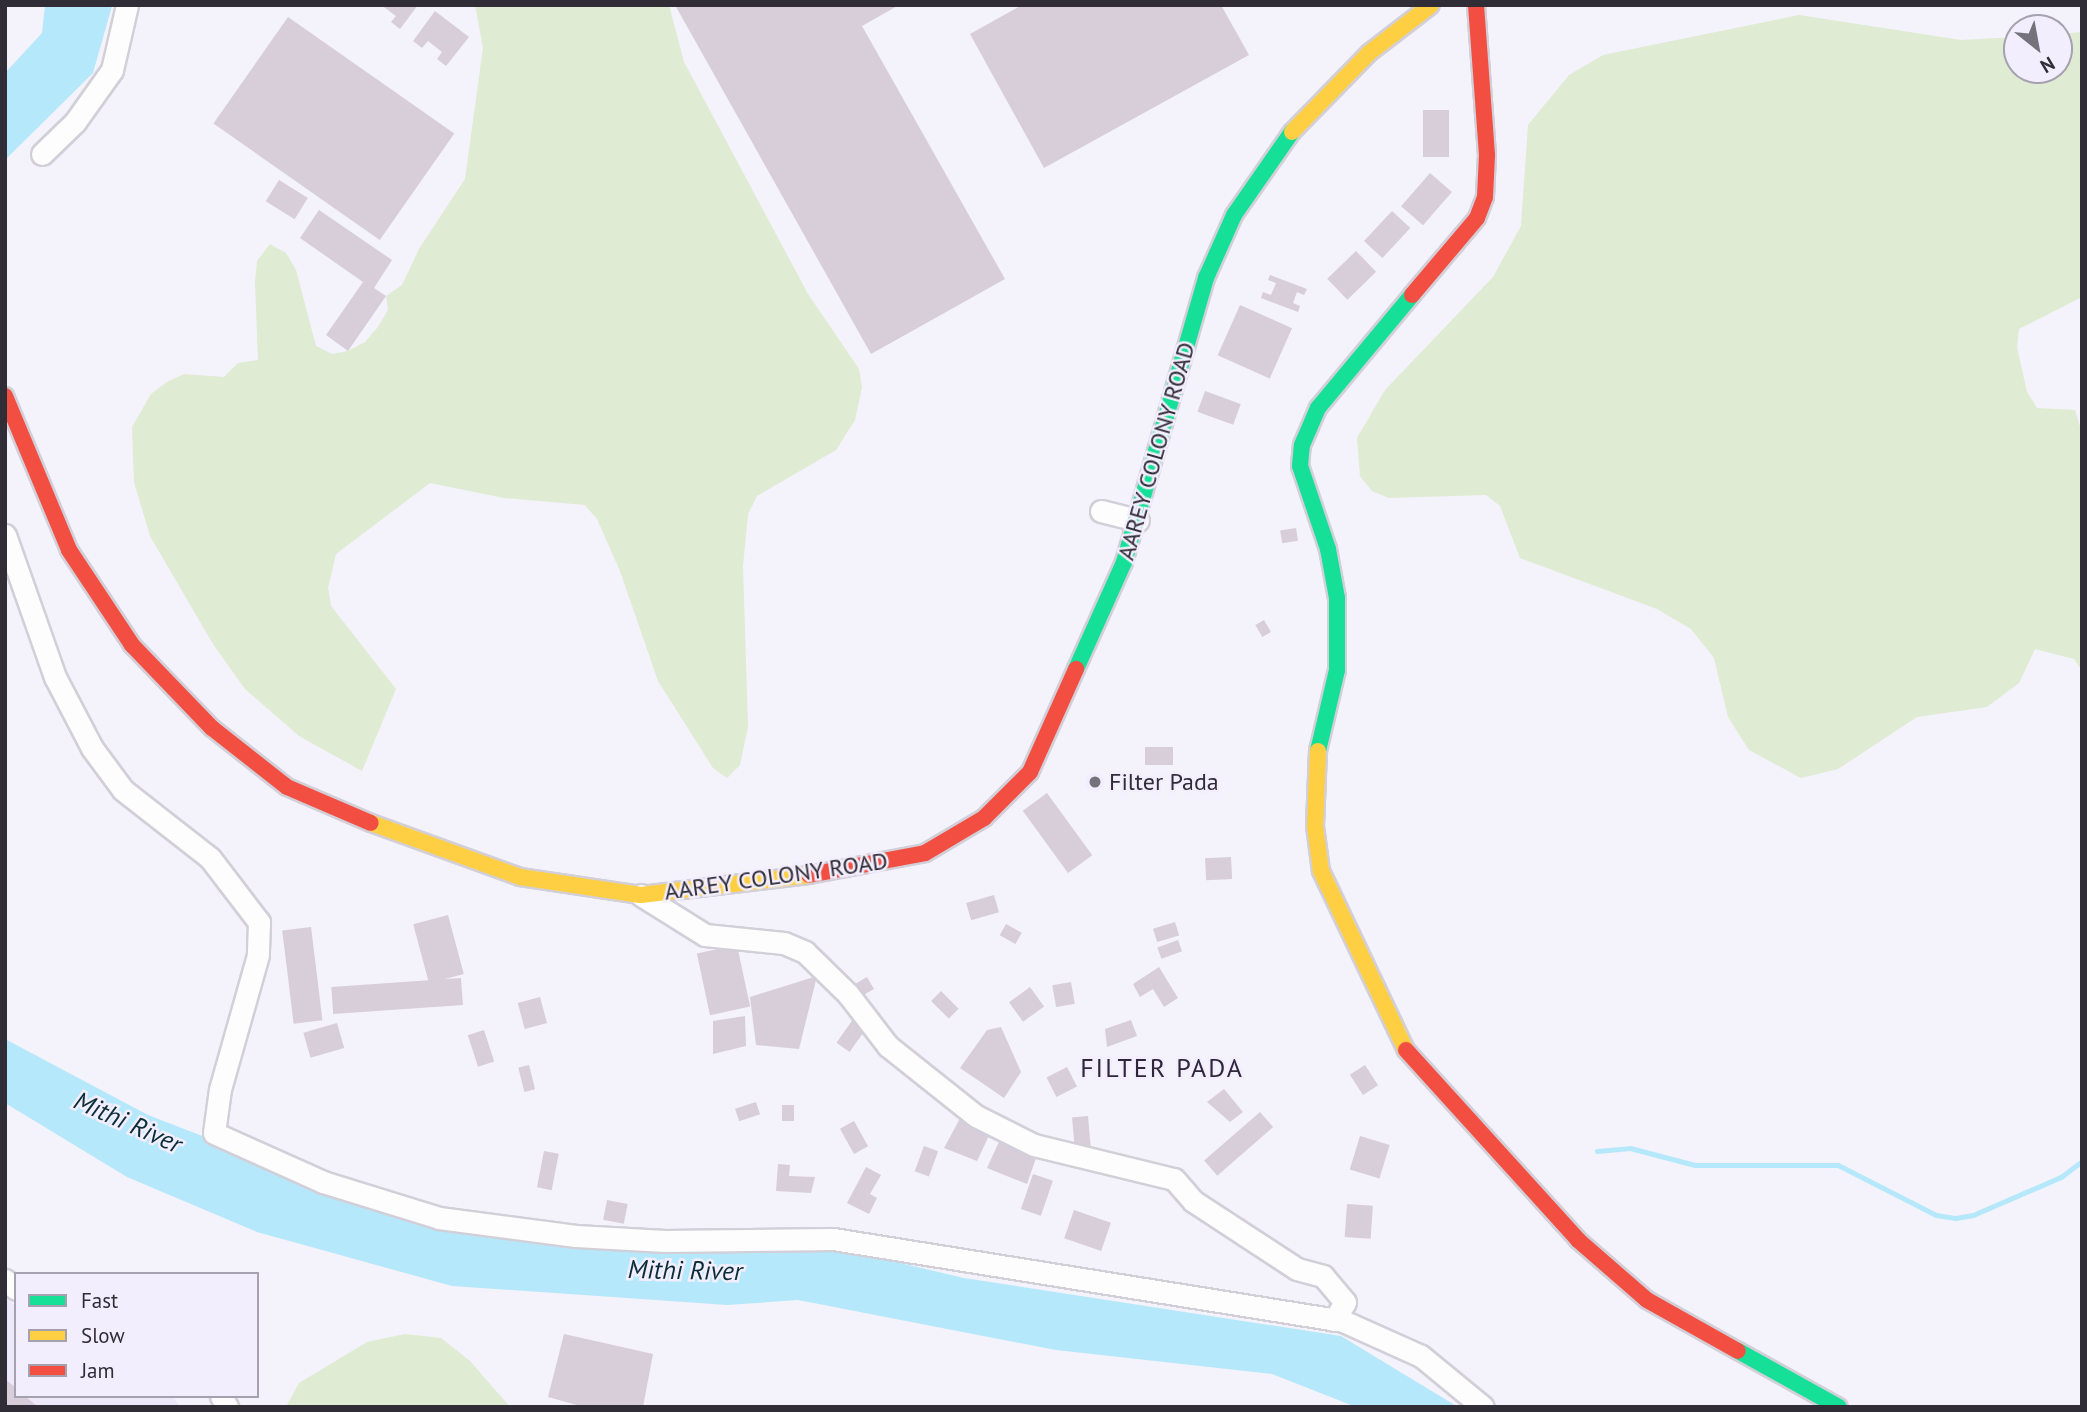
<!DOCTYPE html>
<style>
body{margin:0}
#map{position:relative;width:2087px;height:1412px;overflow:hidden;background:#f4f2fa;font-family:"PT Sans",sans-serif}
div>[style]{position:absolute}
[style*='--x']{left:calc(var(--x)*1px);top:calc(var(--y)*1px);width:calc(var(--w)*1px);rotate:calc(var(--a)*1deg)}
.built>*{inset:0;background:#eee8fb}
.green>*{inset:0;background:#dfebd2}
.water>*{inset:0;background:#b6e8fb}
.stream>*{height:5px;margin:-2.5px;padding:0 2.5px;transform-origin:2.5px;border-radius:2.5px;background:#b6e8fb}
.building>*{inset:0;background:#d7ceda;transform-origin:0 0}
.roads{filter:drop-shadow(2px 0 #d2cfd8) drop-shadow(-2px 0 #d2cfd8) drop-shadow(0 2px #d2cfd8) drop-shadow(0 -2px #d2cfd8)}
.street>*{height:21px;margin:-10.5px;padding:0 10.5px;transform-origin:10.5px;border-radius:10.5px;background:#fdfdfe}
.fast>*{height:16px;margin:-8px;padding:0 8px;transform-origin:8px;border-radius:8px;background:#16e098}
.slow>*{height:16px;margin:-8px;padding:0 8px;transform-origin:8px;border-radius:8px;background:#ffcf43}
.jam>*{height:16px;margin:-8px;padding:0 8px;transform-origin:8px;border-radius:8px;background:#f24e42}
.dots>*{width:19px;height:19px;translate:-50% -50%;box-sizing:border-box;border:4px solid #f3eefd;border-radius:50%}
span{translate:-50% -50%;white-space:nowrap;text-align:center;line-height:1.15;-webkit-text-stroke:5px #f3eefd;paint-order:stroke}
.street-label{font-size:24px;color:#312d37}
.poi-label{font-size:24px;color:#312d37}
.left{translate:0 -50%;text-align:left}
.neighbourhood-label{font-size:26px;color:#2e263a;letter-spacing:2px}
.water-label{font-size:26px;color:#0a2e38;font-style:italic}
.frame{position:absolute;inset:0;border:7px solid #312d37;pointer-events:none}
.legend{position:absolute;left:14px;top:1272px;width:245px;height:126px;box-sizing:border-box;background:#f3eefd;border:2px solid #a5a1ae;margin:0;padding:9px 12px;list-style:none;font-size:21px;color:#312d37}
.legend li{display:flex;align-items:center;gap:14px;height:35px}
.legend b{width:35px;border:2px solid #a5a1ae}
.north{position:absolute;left:2003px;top:14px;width:70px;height:70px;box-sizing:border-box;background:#f3eefd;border:2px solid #a5a1ae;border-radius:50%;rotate:149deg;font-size:19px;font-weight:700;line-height:28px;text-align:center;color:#312d37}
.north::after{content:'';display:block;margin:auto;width:24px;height:32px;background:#75727b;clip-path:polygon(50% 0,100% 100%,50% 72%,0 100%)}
</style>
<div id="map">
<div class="built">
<i style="clip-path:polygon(5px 1298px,16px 1307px,16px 1396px,173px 1396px,180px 1407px,5px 1407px)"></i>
</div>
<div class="green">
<i style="clip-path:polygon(475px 5px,669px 5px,684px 62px,808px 294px,859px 369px,862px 387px,855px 420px,836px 450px,757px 496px,748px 514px,743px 566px,748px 727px,740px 765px,727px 778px,713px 768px,658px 681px,620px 571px,597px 519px,585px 505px,504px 498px,430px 483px,336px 554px,328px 588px,331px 606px,396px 689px,362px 771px,299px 736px,245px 689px,213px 644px,150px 536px,134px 482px,132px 427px,151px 394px,167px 382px,184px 374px,224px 377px,238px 363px,258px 360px,255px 282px,257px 261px,270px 244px,286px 253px,296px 270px,316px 346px,332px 354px,348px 351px,365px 342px,378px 327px,388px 310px,386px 296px,402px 285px,419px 249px,465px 179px,483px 48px)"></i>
<i style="clip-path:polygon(1799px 15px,1961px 40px,2017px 37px,2017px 70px,2059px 70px,2059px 34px,2082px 32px,2082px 297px,2019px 329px,2017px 347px,2027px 392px,2037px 408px,2075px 410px,2082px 433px,2082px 671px,2074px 659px,2035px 649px,2019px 683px,1987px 707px,1917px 717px,1838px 769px,1801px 778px,1749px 750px,1728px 717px,1714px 658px,1691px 629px,1657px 609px,1520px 558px,1500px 506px,1486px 495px,1389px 498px,1372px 491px,1360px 476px,1357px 438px,1385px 390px,1493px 277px,1521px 226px,1528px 125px,1569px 75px,1603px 55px)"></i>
<i style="clip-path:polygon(405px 1334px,441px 1338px,470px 1361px,510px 1407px,286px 1407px,299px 1383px,367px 1342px)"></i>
</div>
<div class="water">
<i style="clip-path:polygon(45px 5px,112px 6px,93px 73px,5px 160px,5px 73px,42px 33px)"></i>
<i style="clip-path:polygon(5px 1039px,148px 1115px,441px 1228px,832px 1247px,964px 1278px,1341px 1336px,1458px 1407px,1356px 1407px,1272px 1374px,1056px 1350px,798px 1300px,727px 1305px,452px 1286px,257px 1232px,127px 1177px,5px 1103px)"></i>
</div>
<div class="stream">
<i style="--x:1597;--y:1151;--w:33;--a:-5"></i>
<i style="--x:1630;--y:1148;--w:67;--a:14.7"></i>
<i style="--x:1695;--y:1165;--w:143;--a:0"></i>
<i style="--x:1838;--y:1165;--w:110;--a:27"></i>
<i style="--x:1936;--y:1215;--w:20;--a:9"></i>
<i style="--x:1956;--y:1218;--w:17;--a:-10"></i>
<i style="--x:1973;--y:1215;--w:96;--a:-23.4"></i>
<i style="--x:2061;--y:1177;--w:26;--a:-37"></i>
</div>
<div class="building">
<i style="clip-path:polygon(381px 5px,418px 5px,400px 29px,391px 22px,396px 16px)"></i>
<i style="clip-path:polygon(675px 5px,899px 5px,862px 26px,1005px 279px,871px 354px)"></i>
<i style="clip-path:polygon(1022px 5px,1221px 5px,1249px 55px,1044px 168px,970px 34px)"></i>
<i style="clip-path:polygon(435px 11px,469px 37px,446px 66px,437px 59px,442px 52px,428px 41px,422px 48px,413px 41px)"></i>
<i style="left:288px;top:17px;width:203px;height:130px;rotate:35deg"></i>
<i style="left:1449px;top:110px;width:47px;height:26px;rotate:90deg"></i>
<i style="left:1430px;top:173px;width:29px;height:44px;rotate:41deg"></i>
<i style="left:279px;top:180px;width:34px;height:25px;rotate:32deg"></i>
<i style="clip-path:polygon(319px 210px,392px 260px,374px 288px,386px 296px,348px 351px,326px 335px,363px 282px,300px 238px)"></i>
<i style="left:1392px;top:211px;width:25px;height:41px;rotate:43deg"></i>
<i style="left:1356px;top:251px;width:29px;height:40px;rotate:46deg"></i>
<i style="clip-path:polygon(1270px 275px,1307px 289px,1304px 295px,1297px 292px,1293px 303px,1300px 306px,1298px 312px,1261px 298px,1263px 292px,1271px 295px,1276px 283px,1268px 280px)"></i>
<i style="left:1240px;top:305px;width:57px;height:55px;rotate:24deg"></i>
<i style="left:1205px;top:391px;width:38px;height:22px;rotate:20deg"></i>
<i style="left:1296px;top:528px;width:13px;height:16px;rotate:81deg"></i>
<i style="left:1264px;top:620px;width:14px;height:10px;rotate:60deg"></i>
<i style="left:1145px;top:747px;width:28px;height:18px"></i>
<i style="left:1047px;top:793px;width:77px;height:30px;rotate:54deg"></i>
<i style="left:1231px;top:857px;width:22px;height:26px;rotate:87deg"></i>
<i style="left:994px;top:895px;width:18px;height:29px;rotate:74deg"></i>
<i style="left:448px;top:915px;width:61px;height:36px;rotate:75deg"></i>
<i style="left:1175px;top:922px;width:14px;height:23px;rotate:73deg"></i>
<i style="left:1006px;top:924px;width:18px;height:13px;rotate:29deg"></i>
<i style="left:311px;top:927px;width:94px;height:29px;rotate:83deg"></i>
<i style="left:1178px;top:940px;width:12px;height:22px;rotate:70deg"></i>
<i style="left:737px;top:945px;width:63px;height:41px;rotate:78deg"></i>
<i style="clip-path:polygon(1159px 967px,1178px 998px,1164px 1007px,1153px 989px,1140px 997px,1133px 984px)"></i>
<i style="clip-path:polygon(817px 976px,799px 1049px,756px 1045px,750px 997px)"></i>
<i style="left:867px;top:977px;width:14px;height:19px;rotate:60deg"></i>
<i style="left:461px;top:978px;width:27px;height:130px;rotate:86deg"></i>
<i style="left:1071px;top:982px;width:22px;height:19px;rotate:80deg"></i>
<i style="left:1030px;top:987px;width:24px;height:26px;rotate:54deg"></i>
<i style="left:941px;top:991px;width:25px;height:14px;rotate:45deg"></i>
<i style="left:540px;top:997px;width:27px;height:23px;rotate:75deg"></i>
<i style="left:856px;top:1015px;width:16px;height:34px;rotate:35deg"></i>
<i style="clip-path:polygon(745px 1016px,746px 1046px,713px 1054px,713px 1021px)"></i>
<i style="clip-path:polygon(1131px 1020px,1137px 1036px,1107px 1047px,1105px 1029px)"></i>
<i style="left:337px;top:1023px;width:26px;height:35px;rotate:74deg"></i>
<i style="clip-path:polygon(1001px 1027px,1021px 1072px,1004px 1098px,960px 1068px,987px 1030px)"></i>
<i style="left:484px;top:1030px;width:33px;height:17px;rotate:72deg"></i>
<i style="left:529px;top:1065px;width:25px;height:11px;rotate:76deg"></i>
<i style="left:1365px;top:1065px;width:24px;height:18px;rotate:57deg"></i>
<i style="left:1067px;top:1067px;width:22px;height:23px;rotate:63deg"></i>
<i style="clip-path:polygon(1224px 1089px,1243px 1112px,1230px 1122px,1207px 1102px)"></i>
<i style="left:756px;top:1102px;width:13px;height:22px;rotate:72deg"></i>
<i style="left:782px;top:1105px;width:12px;height:16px"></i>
<i style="left:1260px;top:1112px;width:20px;height:74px;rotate:49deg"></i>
<i style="clip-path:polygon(963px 1113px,992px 1129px,977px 1161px,944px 1148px)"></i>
<i style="left:1088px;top:1116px;width:33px;height:16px;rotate:85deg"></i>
<i style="left:854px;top:1121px;width:29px;height:16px;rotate:61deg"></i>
<i style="clip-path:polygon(1003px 1133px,1038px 1152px,1027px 1184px,987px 1168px)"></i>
<i style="left:1360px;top:1136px;width:31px;height:35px;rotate:17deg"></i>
<i style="left:924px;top:1146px;width:15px;height:27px;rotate:20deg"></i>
<i style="left:544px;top:1151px;width:15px;height:37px;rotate:11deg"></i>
<i style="clip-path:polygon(778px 1164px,790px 1165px,789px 1176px,815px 1177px,811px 1193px,776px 1191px)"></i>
<i style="clip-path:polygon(866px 1167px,881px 1175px,870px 1194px,877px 1198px,869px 1214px,847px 1203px)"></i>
<i style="left:1033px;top:1174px;width:21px;height:37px;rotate:19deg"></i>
<i style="left:607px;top:1200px;width:21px;height:20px;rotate:11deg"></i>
<i style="left:1347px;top:1204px;width:26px;height:33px;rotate:4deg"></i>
<i style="left:1074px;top:1210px;width:39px;height:30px;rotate:19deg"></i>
<i style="clip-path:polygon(564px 1334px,653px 1354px,643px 1407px,584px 1407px,548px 1397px)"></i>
<i style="clip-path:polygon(5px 1379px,16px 1388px,16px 1396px,25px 1396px,38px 1407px,5px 1407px)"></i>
</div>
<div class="roads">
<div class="street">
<i style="--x:42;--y:154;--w:46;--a:-44.1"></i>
<i style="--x:75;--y:122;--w:64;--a:-54.6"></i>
<i style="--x:112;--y:70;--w:67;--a:-77"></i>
<i style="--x:1101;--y:511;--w:38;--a:14"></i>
<i style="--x:5;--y:535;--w:151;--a:70.6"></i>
<i style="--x:55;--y:677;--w:80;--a:62.5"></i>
<i style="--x:92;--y:748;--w:52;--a:53.6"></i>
<i style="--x:123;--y:790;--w:110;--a:38"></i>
<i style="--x:210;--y:858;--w:81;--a:52.6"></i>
<i style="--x:259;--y:922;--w:33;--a:92"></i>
<i style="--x:258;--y:955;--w:139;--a:105.8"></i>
<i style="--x:220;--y:1089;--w:44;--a:97.8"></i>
<i style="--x:214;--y:1133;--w:120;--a:24.2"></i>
<i style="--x:323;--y:1182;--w:121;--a:17.2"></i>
<i style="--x:439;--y:1218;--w:138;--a:7.5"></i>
<i style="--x:576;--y:1236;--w:89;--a:3.2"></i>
<i style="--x:665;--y:1241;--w:168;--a:-0.7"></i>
<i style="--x:833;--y:1239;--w:517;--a:9.13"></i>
<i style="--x:1343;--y:1321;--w:85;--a:24.2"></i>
<i style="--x:1421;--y:1356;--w:80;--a:39.4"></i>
<i style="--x:641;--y:895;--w:75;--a:32"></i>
<i style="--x:705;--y:935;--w:79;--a:5.8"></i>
<i style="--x:784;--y:943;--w:23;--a:23"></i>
<i style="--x:805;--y:952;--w:60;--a:44.3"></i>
<i style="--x:848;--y:994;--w:66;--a:52.4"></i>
<i style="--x:888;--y:1046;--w:112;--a:38.5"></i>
<i style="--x:976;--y:1116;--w:65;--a:26.6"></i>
<i style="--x:1034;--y:1145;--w:144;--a:13.7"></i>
<i style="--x:1174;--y:1179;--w:29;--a:49"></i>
<i style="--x:1193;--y:1201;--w:124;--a:33.2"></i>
<i style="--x:1297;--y:1269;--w:27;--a:15"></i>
<i style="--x:1323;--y:1276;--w:34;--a:50"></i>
<i style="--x:1345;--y:1302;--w:21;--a:121"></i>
<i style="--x:5;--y:1280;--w:14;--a:39"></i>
<i style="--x:221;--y:1396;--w:13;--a:61"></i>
</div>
<div class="fast">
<i style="--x:1076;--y:669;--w:117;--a:-65.8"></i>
<i style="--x:1124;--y:562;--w:296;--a:-73.9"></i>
<i style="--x:1206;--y:278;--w:69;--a:-66"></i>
<i style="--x:1234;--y:215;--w:101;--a:-55.1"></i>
<i style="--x:1318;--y:751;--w:83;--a:-76.8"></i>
<i style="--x:1337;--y:670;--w:72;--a:-90"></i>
<i style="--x:1337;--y:598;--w:50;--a:-100.4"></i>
<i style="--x:1328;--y:549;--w:88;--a:-108.6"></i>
<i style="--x:1300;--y:466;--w:21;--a:-85"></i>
<i style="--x:1302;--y:445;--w:40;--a:-66.6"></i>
<i style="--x:1318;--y:408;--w:147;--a:-50.2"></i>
<i style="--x:1738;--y:1351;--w:115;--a:29"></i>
</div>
<div class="slow">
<i style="--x:1292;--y:132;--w:110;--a:-45.7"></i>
<i style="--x:1369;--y:53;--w:78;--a:-37.7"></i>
<i style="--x:1318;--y:751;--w:75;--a:92.3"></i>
<i style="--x:1315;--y:826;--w:45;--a:82.4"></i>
<i style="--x:1321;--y:871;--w:198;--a:64.6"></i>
<i style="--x:371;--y:823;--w:158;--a:19.9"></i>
<i style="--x:520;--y:877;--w:122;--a:8.5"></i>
<i style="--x:641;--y:895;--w:169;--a:-6.8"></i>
</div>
<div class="jam">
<i style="--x:1412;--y:295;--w:101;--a:-49.8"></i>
<i style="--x:1477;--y:218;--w:22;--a:-69"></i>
<i style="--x:1485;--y:197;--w:42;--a:-87.3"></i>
<i style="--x:1487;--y:155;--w:150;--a:-94.2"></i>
<i style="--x:5;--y:396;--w:167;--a:67.4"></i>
<i style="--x:69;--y:550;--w:114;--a:56.4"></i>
<i style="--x:132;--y:645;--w:115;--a:46.1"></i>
<i style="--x:212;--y:728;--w:95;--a:38.2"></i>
<i style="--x:287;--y:787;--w:91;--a:23.2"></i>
<i style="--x:809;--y:875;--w:118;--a:-10.7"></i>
<i style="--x:925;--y:853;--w:69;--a:-30.7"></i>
<i style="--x:984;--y:818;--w:65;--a:-45"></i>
<i style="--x:1030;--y:772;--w:113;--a:-65.9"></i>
<i style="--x:1406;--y:1050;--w:256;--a:47.8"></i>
<i style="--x:1578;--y:1240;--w:91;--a:41"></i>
<i style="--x:1647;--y:1300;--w:104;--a:29.3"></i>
</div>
</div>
<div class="dots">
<i style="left:1095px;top:782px;background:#75727b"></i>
</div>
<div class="street-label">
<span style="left:1156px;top:451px;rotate:-74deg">AAREY COLONY ROAD</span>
<span style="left:776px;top:876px;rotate:-8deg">AAREY COLONY ROAD</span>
</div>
<div class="poi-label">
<span class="left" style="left:1109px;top:782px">Filter Pada</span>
</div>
<div class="neighbourhood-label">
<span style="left:1162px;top:1068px">FILTER PADA</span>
</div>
<div class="water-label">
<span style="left:128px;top:1122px;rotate:24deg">Mithi River</span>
<span style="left:685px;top:1270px;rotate:1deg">Mithi River</span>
</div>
<div class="frame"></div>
<ul class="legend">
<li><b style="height:9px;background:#16e098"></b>Fast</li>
<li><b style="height:9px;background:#ffcf43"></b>Slow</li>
<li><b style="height:9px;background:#f24e42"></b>Jam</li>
</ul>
<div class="north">N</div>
</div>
